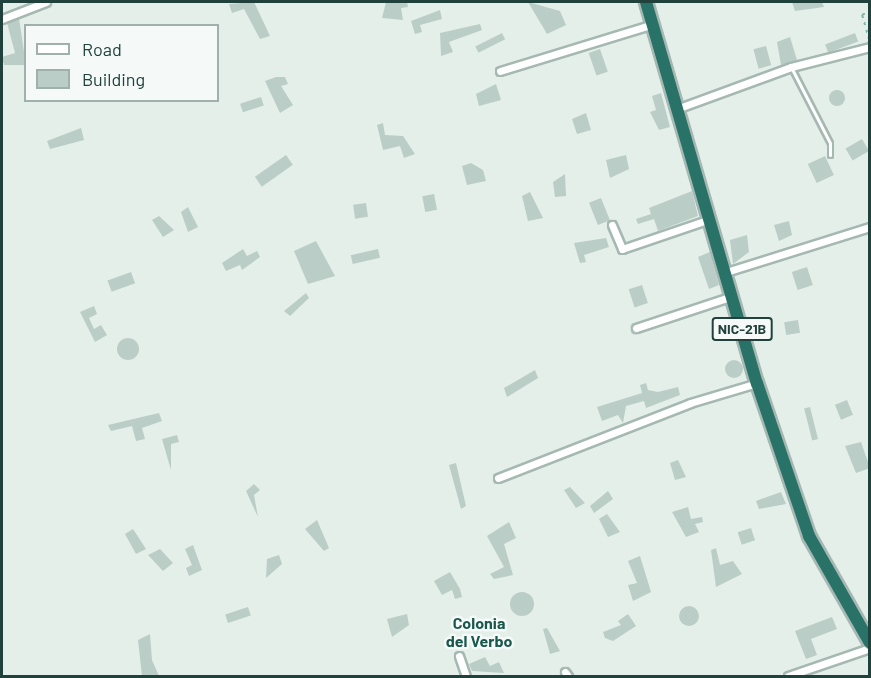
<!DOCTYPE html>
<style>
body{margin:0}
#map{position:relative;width:871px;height:678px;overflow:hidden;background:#e4efea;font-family:Barlow,sans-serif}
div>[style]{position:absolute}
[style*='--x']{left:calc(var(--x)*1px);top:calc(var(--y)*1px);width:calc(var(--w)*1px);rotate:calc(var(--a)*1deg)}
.building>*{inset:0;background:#bbcdc7;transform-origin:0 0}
.round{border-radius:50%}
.path>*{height:1.5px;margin-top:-0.75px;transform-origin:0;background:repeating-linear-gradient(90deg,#81b5a8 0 3px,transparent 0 7.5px)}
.roads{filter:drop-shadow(2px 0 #a6b8b2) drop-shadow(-2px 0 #a6b8b2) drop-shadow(0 2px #a6b8b2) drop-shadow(0 -2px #a6b8b2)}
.lane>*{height:3px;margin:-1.5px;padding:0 1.5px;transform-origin:1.5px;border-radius:1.5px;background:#fff}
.street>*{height:7px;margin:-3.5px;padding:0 3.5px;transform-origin:3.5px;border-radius:3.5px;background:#fff}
.highway>*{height:12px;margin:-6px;padding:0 6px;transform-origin:6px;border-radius:6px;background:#297268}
span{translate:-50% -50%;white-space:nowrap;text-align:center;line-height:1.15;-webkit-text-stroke:5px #f5faf8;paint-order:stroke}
.shield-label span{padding:2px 4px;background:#f5faf8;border:2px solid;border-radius:4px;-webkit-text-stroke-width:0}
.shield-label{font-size:14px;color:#21423c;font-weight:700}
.neighbourhood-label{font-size:16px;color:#1a574c;font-weight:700}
.frame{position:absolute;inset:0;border:3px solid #21423c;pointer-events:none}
.legend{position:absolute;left:24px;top:24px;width:195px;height:78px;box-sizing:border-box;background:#f5faf8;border:2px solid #a0b0ad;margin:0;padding:8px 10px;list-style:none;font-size:18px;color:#21423c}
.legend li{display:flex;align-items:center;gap:12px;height:30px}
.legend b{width:30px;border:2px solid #a0b0ad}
</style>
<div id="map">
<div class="building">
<i style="clip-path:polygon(254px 2px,270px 36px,260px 39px,244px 9px,232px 13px,229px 4px)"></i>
<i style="clip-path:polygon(386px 2px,407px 2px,408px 7px,401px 8px,403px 20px,382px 18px)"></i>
<i style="clip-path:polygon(528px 2px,560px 11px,566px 25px,547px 34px)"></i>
<i style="clip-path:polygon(792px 2px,822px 2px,824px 7px,795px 11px)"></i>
<i style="clip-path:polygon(440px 10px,442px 19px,420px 25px,422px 32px,415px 34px,411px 21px)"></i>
<i style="clip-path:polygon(19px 18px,26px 65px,4px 65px,2px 57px,15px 53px,7px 23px)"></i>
<i style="clip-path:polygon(480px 24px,482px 30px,449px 42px,453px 52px,441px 56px,440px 33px)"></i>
<i style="left:502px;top:33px;width:7px;height:30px;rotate:63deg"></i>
<i style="left:855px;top:33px;width:9px;height:32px;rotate:69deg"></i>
<i style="clip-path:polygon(790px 37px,797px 60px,781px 65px,777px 42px)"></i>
<i style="left:766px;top:46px;width:20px;height:13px;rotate:75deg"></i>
<i style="left:600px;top:49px;width:24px;height:12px;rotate:71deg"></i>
<i style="clip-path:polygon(276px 77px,285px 77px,288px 84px,281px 86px,293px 105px,280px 113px,265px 81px)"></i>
<i style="clip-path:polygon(496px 84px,501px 100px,479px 106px,476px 94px)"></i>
<i class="round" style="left:829px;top:90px;width:16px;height:16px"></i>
<i style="clip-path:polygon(661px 93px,670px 127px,659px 130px,650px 112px,656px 110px,652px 96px)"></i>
<i style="left:261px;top:97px;width:9px;height:22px;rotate:72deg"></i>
<i style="clip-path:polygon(586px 113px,591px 130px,577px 134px,572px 119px)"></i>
<i style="clip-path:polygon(383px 123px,385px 135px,403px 136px,415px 154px,404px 158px,400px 146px,383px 150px,377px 125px)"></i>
<i style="clip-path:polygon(81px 128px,84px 140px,50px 149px,47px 141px)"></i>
<i style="left:862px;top:139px;width:14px;height:19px;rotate:60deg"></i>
<i style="left:286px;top:155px;width:12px;height:38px;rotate:55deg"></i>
<i style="clip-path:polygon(626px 155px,629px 169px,610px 178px,606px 160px)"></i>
<i style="left:825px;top:156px;width:21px;height:19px;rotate:65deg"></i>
<i style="clip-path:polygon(471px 163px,483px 170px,486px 181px,467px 185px,462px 166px)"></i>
<i style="clip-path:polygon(565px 174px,566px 196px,555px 197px,553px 182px)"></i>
<i style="clip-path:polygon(692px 191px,698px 216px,658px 231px,654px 219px,638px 224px,636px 219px,651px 214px,649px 208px)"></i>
<i style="clip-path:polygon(530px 192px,543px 218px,528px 221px,522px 196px)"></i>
<i style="left:434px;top:194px;width:16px;height:12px;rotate:79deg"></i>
<i style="left:601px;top:198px;width:24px;height:13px;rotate:68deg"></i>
<i style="left:366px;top:203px;width:14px;height:13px;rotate:82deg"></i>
<i style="clip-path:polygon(188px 207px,198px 227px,188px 232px,181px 212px)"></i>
<i style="clip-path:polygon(159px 216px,174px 230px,163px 237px,152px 220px)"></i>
<i style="clip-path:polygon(789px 221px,792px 235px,779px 241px,774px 225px)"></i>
<i style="clip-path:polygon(747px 235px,749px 252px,733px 264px,730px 240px)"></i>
<i style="clip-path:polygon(606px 238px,609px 247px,584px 255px,586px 262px,580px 263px,574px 243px)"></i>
<i style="clip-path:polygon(316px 241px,335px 276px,308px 284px,294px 251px)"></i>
<i style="clip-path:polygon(243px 249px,247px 256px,257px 251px,260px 257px,242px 270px,240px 265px,226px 271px,222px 263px)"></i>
<i style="left:378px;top:249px;width:9px;height:28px;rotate:77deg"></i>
<i style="clip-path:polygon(710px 252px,719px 285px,709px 289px,698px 257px)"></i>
<i style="left:807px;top:267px;width:19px;height:16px;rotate:72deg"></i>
<i style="left:131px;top:272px;width:12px;height:25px;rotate:70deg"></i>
<i style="left:642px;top:285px;width:19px;height:14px;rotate:72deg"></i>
<i style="clip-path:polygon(306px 293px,309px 298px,290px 316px,284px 311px)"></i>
<i style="clip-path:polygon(94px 306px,97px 314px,89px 318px,94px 329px,101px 325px,107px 335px,95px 342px,80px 312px)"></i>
<i style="left:798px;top:320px;width:13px;height:14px;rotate:81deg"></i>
<i class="round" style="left:117px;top:338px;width:22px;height:22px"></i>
<i class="round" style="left:725px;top:360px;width:18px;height:18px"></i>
<i style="clip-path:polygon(535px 370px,538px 378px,507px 397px,504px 388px)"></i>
<i style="clip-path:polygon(646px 383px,648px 390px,658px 392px,678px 387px,680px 395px,646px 408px,644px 401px,626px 406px,623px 423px,618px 415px,602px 421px,597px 407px,642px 393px,640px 385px)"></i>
<i style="left:847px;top:400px;width:16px;height:13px;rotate:68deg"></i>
<i style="left:810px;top:407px;width:33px;height:6px;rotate:76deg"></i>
<i style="clip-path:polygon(159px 413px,162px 421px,142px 428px,145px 439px,136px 441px,132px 426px,111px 431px,108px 425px)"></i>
<i style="clip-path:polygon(177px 435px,179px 442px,171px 444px,171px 470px,162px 439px)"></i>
<i style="clip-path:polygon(861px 442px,870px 468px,856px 473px,845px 446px)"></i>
<i style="clip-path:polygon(678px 460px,686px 477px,675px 480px,670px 463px)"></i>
<i style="clip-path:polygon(456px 463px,466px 506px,461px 509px,449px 465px)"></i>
<i style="clip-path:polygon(254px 484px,260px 490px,254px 495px,258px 517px,246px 491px)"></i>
<i style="clip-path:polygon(570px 487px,585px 503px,576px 508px,564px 490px)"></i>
<i style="clip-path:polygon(608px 491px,613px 499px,594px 513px,590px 506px)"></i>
<i style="clip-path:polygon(781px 492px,786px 504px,759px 509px,756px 501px)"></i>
<i style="clip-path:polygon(688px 507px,691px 519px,702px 517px,703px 522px,695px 524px,699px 532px,686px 537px,672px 512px)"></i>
<i style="clip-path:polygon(607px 514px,620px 532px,608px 537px,599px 519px)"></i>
<i style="clip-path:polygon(317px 520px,329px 548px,324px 551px,305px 529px)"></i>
<i style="clip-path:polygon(509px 522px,516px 538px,504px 544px,513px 575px,494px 579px,490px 574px,504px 567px,487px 536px)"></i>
<i style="left:751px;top:528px;width:13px;height:14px;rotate:72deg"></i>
<i style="clip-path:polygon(133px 529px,146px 549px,136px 554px,125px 534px)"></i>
<i style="clip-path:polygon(193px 545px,202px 570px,189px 576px,186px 568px,192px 565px,185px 549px)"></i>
<i style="clip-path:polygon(716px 548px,720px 565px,733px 561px,742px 574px,716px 587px,711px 550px)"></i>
<i style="clip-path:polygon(160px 549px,173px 563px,163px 571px,148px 555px)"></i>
<i style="clip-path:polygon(279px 555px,282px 564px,266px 578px,267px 559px)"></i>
<i style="clip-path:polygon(640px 556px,651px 592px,633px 601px,628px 585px,637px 583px,628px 561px)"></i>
<i style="clip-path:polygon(450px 572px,460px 589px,462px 597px,455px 599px,452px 590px,442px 595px,434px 581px)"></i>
<i class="round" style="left:510px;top:592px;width:24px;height:24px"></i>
<i class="round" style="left:679px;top:606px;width:20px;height:20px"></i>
<i style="left:248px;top:607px;width:9px;height:24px;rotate:72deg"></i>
<i style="clip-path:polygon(407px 614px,409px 625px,392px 637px,387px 619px)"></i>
<i style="clip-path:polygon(628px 614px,636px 626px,613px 641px,605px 638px,603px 632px,621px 625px,618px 621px)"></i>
<i style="clip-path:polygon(832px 617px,837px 629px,811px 639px,817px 655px,806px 659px,795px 631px)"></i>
<i style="clip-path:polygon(547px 628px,560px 651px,550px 654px,543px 629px)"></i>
<i style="clip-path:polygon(150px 634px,152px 660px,159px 676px,142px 676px,138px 640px)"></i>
<i style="clip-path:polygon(485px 657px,490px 666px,499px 662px,504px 673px,472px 671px,469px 664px)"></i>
</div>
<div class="path">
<i style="--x:869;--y:40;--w:26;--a:-106"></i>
<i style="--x:862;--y:15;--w:9;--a:-27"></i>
</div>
<div class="roads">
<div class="lane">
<i style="--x:791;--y:67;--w:85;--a:62.8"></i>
<i style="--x:830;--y:143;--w:12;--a:90"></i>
</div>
<div class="street">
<i style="--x:2;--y:19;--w:47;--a:-21.1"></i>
<i style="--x:500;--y:71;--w:161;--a:-17"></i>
<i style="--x:679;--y:108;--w:119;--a:-20.1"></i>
<i style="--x:791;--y:67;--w:81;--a:-14.2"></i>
<i style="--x:612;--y:225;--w:26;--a:67"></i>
<i style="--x:622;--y:249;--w:93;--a:-18.8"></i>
<i style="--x:726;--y:272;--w:151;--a:-17.4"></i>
<i style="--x:636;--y:328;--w:102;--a:-18.3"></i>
<i style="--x:498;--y:478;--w:206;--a:-21.3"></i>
<i style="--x:690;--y:403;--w:70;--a:-16.6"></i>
<i style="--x:459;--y:656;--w:21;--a:71"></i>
<i style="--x:565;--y:672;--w:5;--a:53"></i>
<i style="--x:788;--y:676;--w:87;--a:-18.9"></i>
</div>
<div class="highway">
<i style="--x:646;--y:2;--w:397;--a:73.8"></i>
<i style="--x:757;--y:383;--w:162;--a:71.2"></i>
<i style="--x:809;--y:536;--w:123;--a:60.3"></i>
</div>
</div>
<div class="shield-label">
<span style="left:742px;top:329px">NIC-21B</span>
</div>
<div class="neighbourhood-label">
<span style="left:479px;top:632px">Colonia<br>del Verbo</span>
</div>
<div class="frame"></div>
<ul class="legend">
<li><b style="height:8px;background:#fff"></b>Road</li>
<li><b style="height:16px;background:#bbcdc7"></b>Building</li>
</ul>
</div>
